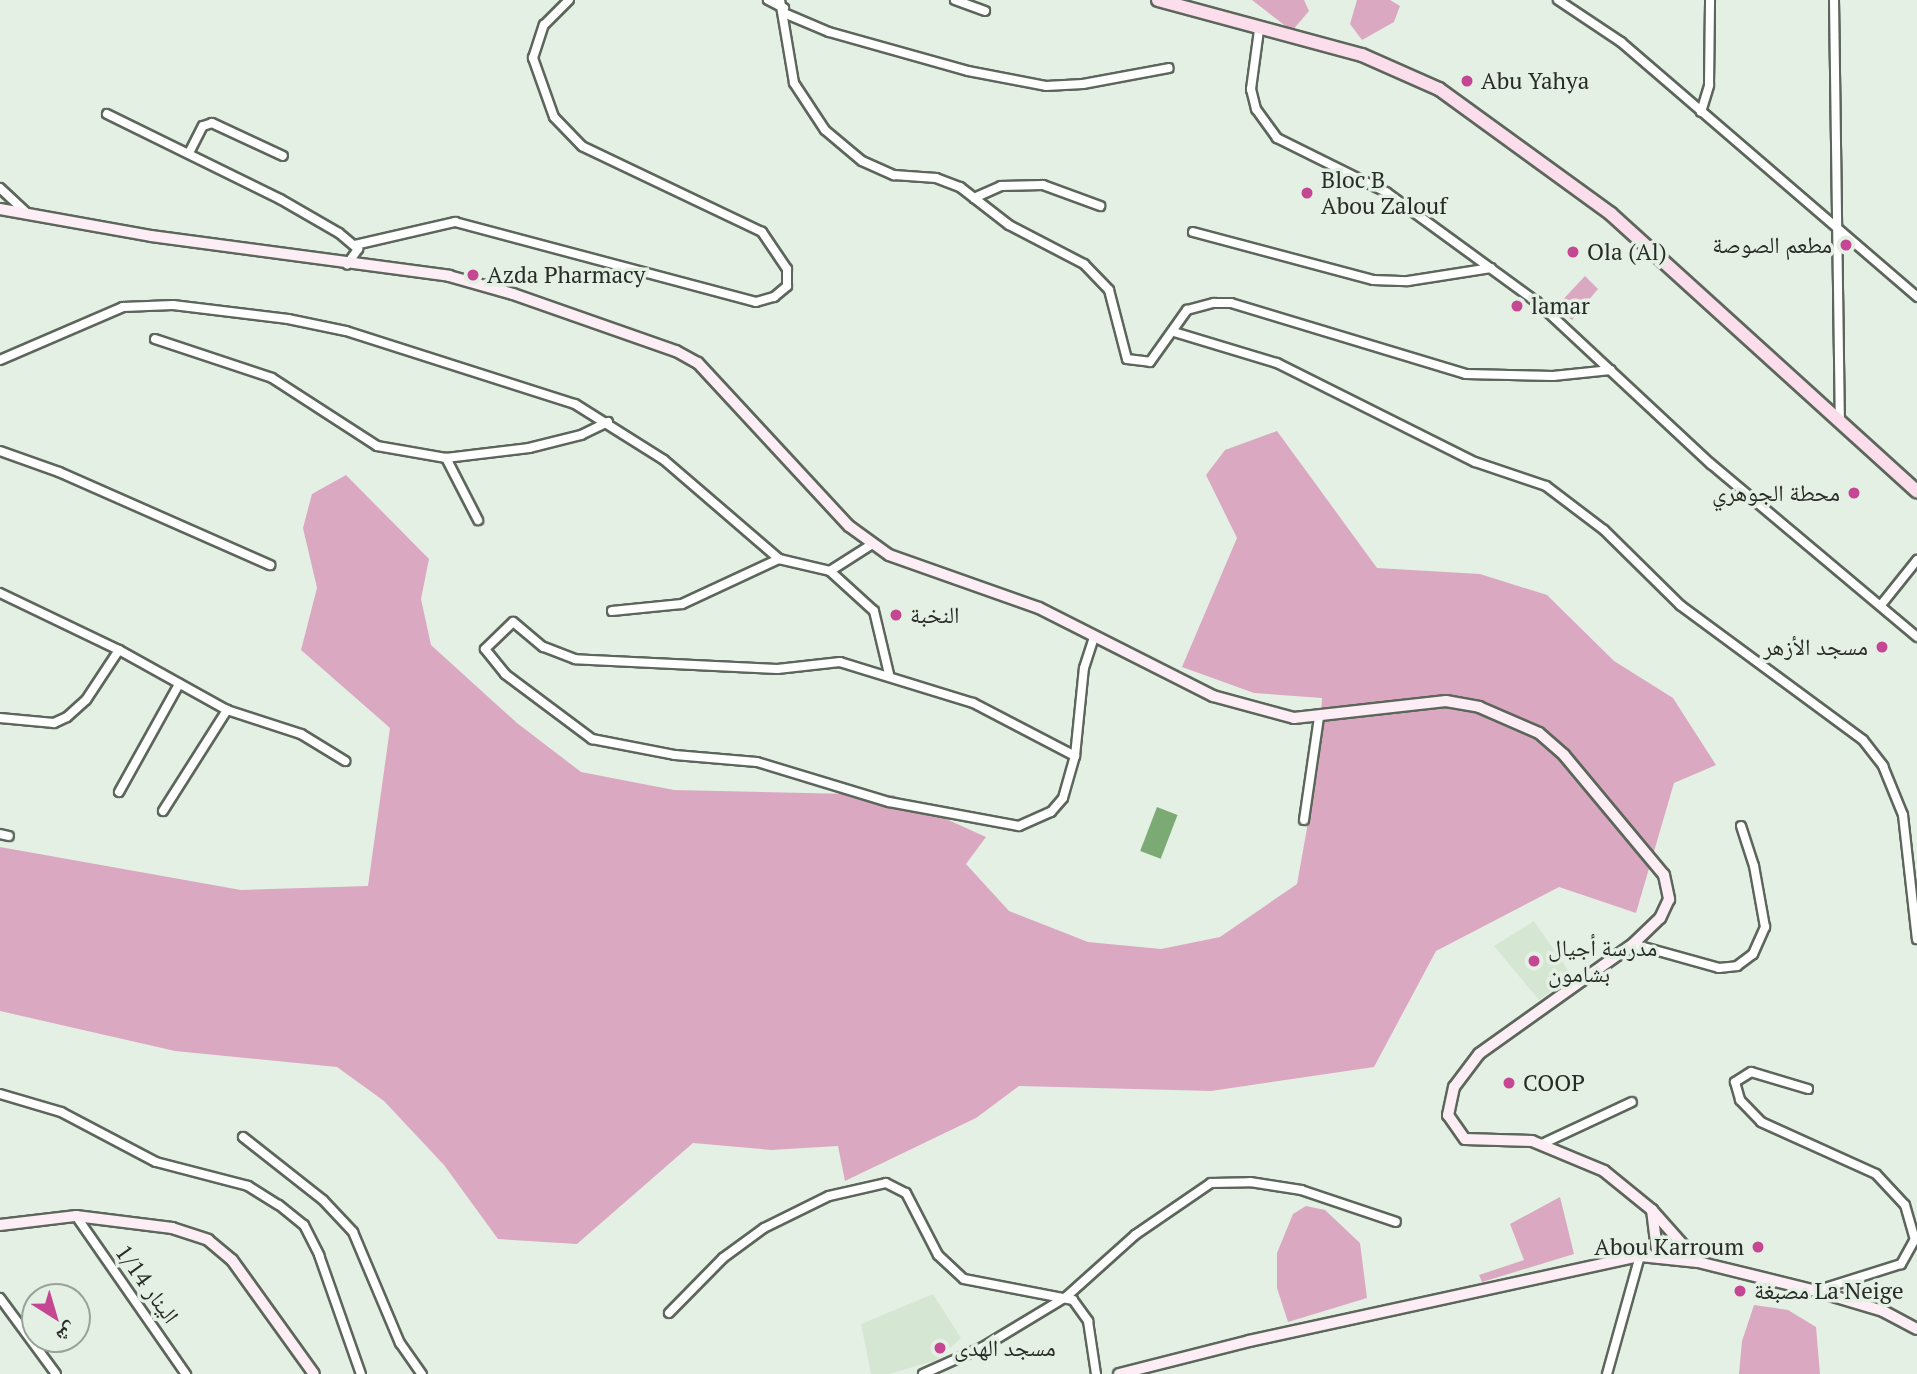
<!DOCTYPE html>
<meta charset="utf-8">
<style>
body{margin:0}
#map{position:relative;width:1917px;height:1374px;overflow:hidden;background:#e5f0e4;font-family:"PT Serif","Noto Naskh Arabic",serif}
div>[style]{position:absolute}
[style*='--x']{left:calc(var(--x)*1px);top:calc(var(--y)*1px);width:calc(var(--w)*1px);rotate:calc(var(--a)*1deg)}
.built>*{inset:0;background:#d5e6d3}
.green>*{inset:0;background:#dba8c2}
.water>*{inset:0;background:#7baa75;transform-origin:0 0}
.roads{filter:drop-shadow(2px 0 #5c665b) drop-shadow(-2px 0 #5c665b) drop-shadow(0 2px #5c665b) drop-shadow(0 -2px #5c665b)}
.street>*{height:8px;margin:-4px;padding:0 4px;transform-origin:4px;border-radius:4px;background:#fff}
.secondary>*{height:10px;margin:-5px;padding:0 5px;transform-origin:5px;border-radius:5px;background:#fdeef5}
.primary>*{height:12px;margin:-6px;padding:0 6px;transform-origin:6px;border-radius:6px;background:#fbddec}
.dots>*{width:19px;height:19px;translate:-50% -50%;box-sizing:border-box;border:4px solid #e5f0e4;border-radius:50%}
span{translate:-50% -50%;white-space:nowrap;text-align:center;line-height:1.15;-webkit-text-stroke:7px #e5f0e4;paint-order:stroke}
.poi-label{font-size:23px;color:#282c28}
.left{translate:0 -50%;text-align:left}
.right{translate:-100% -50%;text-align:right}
.street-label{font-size:23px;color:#282c28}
.north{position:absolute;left:21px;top:1283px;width:70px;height:70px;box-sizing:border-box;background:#e5f0e4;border:2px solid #99a299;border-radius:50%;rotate:143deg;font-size:19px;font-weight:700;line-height:28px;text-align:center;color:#282c28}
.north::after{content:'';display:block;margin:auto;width:24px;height:32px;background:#c54692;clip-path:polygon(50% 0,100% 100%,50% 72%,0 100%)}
</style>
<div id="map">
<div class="built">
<i style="clip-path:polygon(1534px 921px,1572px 976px,1539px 1000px,1494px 946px)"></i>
<i style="clip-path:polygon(933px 1294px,961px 1338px,937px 1360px,889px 1374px,871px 1374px,861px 1324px)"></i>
</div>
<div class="green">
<i style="clip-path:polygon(1252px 0,1304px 0,1309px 11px,1292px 31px)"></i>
<i style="clip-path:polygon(1357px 0,1390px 0,1400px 6px,1394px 22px,1362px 40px,1350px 24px)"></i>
<i style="clip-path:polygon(1585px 276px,1598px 289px,1572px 320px,1556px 307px)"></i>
<i style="clip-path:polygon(1277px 431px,1377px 568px,1480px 574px,1547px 595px,1614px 661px,1673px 698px,1716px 765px,1674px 783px,1636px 913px,1559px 887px,1436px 951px,1374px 1067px,1211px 1091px,1019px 1086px,976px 1118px,845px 1181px,838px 1146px,771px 1150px,693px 1143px,577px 1244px,498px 1239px,444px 1165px,384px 1101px,337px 1067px,175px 1051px,0 1011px,0 847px,241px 890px,368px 886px,390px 728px,301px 650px,317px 588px,303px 528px,312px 494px,346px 475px,429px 559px,421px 599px,431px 645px,517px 723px,581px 772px,674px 790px,893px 795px,986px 837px,966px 864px,1009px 911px,1088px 942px,1161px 949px,1220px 937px,1297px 884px,1318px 767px,1322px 698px,1254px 693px,1182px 667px,1237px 538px,1206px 475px,1225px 450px)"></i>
<i style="clip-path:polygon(1560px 1197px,1574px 1254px,1482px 1282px,1479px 1275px,1524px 1260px,1510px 1224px)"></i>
<i style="clip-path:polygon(1306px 1206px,1325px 1210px,1360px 1243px,1367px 1298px,1288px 1322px,1277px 1288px,1277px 1253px,1293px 1214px)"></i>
<i style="clip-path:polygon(1754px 1305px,1788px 1310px,1816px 1327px,1820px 1374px,1739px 1374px,1742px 1341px)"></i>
</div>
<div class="water">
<i style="left:1157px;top:807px;width:22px;height:47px;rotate:21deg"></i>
</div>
<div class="roads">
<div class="street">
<i style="--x:768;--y:0;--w:18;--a:27"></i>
<i style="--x:780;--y:0;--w:84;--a:80.4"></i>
<i style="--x:794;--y:83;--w:56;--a:56.6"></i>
<i style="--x:825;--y:130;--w:48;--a:40"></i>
<i style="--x:862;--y:161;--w:35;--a:24"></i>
<i style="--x:894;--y:175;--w:42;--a:4.1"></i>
<i style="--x:936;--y:178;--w:26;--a:21"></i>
<i style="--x:960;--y:187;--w:62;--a:37.8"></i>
<i style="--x:1009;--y:225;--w:85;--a:27.5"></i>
<i style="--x:1084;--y:264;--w:36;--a:46"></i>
<i style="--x:1109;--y:290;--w:71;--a:75.4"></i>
<i style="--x:1127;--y:359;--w:23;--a:7"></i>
<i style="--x:1150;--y:362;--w:64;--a:-54.6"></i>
<i style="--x:1187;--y:310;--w:28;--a:-15"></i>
<i style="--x:1214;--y:303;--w:17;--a:0"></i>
<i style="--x:1231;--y:303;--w:245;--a:16.8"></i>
<i style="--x:1466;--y:374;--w:87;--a:1.3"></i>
<i style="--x:1553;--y:376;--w:58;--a:-5.9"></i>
<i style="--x:955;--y:0;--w:32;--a:20"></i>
<i style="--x:1558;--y:0;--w:76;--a:33.7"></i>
<i style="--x:1621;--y:42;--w:391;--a:40.7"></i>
<i style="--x:1834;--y:0;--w:422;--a:89.2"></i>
<i style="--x:784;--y:13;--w:49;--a:22.9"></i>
<i style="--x:829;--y:32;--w:144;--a:15.7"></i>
<i style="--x:968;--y:71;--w:79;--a:10.9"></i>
<i style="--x:1046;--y:86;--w:37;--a:-3"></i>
<i style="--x:1083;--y:84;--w:87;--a:-10.5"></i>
<i style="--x:1259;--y:30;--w:60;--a:97.7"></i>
<i style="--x:1251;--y:89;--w:21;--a:76"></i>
<i style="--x:1256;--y:109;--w:36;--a:54"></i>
<i style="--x:1277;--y:138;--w:122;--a:26.4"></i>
<i style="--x:1386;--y:192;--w:187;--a:36.1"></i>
<i style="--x:1537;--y:302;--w:238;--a:43"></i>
<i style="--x:1711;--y:464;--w:269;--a:40"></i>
<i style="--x:1701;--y:112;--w:28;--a:-73"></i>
<i style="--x:1709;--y:85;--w:85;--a:-89.3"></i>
<i style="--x:107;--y:114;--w:193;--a:26.2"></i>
<i style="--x:280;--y:199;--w:68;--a:30"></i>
<i style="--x:339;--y:233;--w:25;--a:40"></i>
<i style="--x:358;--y:249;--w:19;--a:125"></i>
<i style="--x:189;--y:153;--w:30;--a:-63"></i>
<i style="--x:203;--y:126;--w:9;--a:-18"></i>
<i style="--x:212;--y:123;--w:78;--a:24.9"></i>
<i style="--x:0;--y:188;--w:37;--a:43"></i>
<i style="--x:974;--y:198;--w:30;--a:-24"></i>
<i style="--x:1001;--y:186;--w:42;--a:-1.4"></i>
<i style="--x:1043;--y:185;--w:61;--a:20.2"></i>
<i style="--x:1193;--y:232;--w:186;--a:14.9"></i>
<i style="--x:1373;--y:280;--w:35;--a:2"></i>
<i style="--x:1408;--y:281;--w:84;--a:-8.9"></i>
<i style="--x:355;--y:245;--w:103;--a:-13"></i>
<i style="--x:455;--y:222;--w:311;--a:14.9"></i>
<i style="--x:756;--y:302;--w:19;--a:-16"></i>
<i style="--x:774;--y:297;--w:17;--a:-40"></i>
<i style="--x:787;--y:286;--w:17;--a:-90"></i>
<i style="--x:787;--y:269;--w:45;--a:-124"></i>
<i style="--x:762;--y:232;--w:199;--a:-154.5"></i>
<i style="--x:582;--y:146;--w:40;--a:-134"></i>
<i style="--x:554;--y:117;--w:63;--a:-109.6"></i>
<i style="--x:533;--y:58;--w:35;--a:-72"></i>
<i style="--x:544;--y:25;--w:35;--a:-45"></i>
<i style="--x:1174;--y:332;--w:108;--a:16.8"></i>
<i style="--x:1277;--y:363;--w:221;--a:26.6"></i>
<i style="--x:1475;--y:462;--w:75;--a:18.7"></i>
<i style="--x:1546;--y:486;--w:73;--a:37.2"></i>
<i style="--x:1604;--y:530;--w:107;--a:44.6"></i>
<i style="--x:1680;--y:605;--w:227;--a:36.4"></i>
<i style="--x:1863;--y:740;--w:33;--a:52"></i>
<i style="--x:1883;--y:766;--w:53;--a:67.8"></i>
<i style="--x:1903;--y:815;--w:125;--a:83.6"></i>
<i style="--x:155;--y:339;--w:123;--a:18.4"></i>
<i style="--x:272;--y:378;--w:125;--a:32.9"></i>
<i style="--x:377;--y:446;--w:70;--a:9.9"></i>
<i style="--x:446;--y:458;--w:84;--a:-6.9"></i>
<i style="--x:529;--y:448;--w:54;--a:-14"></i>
<i style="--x:581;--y:435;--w:30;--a:-26"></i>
<i style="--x:0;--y:360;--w:134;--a:-23.3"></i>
<i style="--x:123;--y:307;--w:50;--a:-2.3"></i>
<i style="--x:173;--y:305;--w:116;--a:6.9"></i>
<i style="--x:288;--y:319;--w:59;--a:11.7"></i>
<i style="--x:346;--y:331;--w:240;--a:17.7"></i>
<i style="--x:575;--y:404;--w:105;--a:32.2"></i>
<i style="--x:664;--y:460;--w:152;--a:40.7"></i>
<i style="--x:779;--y:559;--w:52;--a:13.2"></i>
<i style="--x:830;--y:571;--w:49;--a:-32.4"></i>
<i style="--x:0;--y:451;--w:63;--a:19.6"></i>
<i style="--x:59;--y:472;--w:231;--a:23.8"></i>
<i style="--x:446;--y:458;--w:70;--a:62.7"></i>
<i style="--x:830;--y:571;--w:59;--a:42.3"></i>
<i style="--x:874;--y:611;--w:65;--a:76.6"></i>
<i style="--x:0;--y:593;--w:132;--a:25.6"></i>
<i style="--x:119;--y:650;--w:124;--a:29.1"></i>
<i style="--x:227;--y:710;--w:78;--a:18"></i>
<i style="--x:301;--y:734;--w:52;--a:31.5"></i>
<i style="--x:1881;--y:605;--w:58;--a:-51.3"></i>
<i style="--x:612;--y:611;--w:70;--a:-5.7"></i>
<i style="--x:682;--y:604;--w:107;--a:-24.9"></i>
<i style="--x:0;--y:718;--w:54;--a:5.3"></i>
<i style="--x:54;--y:723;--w:14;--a:-25"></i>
<i style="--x:67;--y:717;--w:25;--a:-42"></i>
<i style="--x:86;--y:700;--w:60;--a:-56.6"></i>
<i style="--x:1075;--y:756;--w:115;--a:-152.5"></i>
<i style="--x:973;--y:703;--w:139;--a:-162.9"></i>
<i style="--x:840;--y:662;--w:63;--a:173.7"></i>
<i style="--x:777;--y:669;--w:202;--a:-177.2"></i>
<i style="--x:575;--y:659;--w:34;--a:-159"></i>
<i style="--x:543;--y:647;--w:39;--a:-140"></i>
<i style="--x:513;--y:622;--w:39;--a:136"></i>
<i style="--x:485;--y:649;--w:32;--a:51"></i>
<i style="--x:505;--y:674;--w:109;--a:36.8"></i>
<i style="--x:592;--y:739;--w:85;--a:10.9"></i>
<i style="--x:675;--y:755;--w:82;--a:4.9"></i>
<i style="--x:757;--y:762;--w:138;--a:16.9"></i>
<i style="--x:889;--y:802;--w:132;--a:10.5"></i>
<i style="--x:1019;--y:826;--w:35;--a:-24"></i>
<i style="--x:1051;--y:812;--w:18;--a:-49"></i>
<i style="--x:1063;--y:798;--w:44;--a:-74.1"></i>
<i style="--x:1075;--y:756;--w:88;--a:-84.2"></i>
<i style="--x:1084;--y:668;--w:33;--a:-72"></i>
<i style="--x:119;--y:792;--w:124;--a:-60.9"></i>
<i style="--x:163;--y:811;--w:120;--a:-57.6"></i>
<i style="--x:1304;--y:820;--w:104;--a:-81.7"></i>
<i style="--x:0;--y:834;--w:9;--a:13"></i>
<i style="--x:1633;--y:944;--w:89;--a:15.6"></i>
<i style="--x:1719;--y:968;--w:18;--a:-6"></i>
<i style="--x:1737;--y:966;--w:20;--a:-37"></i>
<i style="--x:1753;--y:954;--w:30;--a:-66"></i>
<i style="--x:1765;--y:927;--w:62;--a:-100.2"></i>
<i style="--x:1754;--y:866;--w:42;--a:-108"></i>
<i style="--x:1808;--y:1089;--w:59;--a:-163.4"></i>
<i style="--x:1751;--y:1072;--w:19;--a:148"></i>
<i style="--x:1735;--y:1082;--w:19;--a:74"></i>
<i style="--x:1740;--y:1100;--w:30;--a:46"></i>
<i style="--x:1761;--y:1122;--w:126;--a:24.3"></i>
<i style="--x:1876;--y:1174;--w:42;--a:46.9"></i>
<i style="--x:1905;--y:1205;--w:35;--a:74"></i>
<i style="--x:1915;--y:1239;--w:29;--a:119"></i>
<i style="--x:1901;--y:1264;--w:89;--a:162.4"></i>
<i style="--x:0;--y:1094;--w:64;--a:16.4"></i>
<i style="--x:61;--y:1112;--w:107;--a:27.8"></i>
<i style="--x:156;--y:1162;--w:95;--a:14.6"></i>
<i style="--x:248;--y:1186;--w:36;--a:32"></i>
<i style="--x:279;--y:1205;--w:32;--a:39"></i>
<i style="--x:304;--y:1225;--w:34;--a:63"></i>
<i style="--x:319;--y:1255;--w:126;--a:70.6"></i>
<i style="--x:243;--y:1137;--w:102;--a:38.2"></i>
<i style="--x:323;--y:1200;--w:44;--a:46.8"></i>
<i style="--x:353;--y:1232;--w:121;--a:67.1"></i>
<i style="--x:400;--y:1343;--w:38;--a:55"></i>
<i style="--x:1542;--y:1144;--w:99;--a:-25"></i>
<i style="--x:76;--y:1216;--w:193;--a:55.2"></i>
<i style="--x:0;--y:1298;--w:94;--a:53.6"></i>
<i style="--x:669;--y:1313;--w:77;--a:-45.5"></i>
<i style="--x:723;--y:1258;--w:51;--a:-36.2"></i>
<i style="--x:764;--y:1228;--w:72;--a:-26.2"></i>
<i style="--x:829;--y:1196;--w:58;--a:-12.8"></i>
<i style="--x:886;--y:1183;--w:22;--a:27"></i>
<i style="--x:906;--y:1193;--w:70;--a:62.7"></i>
<i style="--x:938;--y:1255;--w:35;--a:43"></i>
<i style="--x:964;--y:1279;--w:111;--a:10.9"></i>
<i style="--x:1073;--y:1300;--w:26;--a:54"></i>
<i style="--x:1088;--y:1321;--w:54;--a:81.4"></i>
<i style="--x:923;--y:1374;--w:66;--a:-24.2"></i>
<i style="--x:983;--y:1347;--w:97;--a:-31.1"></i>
<i style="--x:1066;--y:1297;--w:93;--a:-41.9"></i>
<i style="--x:1135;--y:1235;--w:92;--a:-34.4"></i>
<i style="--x:1211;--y:1183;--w:39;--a:-1"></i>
<i style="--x:1250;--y:1182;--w:52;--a:8.9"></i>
<i style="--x:1301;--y:1190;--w:100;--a:18.6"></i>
<i style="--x:1607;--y:1374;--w:123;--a:-74.4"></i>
</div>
<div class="secondary">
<i style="--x:0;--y:209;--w:153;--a:10.1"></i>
<i style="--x:151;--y:236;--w:301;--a:7.6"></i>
<i style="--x:449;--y:276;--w:66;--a:15.7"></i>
<i style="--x:513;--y:294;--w:173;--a:19.3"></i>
<i style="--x:676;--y:351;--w:25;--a:29"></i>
<i style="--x:698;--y:363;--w:222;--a:47.2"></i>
<i style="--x:849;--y:526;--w:49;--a:35.9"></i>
<i style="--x:889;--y:555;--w:159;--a:19.5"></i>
<i style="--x:1039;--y:608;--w:195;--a:26.8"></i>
<i style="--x:1213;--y:696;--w:84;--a:15.2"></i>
<i style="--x:1294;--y:718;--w:153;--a:-6.4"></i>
<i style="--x:1446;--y:701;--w:34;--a:10"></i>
<i style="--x:1479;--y:707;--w:65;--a:23.4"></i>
<i style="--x:1539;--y:733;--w:33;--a:41"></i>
<i style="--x:1564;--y:755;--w:156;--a:50.2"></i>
<i style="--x:1664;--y:875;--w:25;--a:78"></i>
<i style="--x:1669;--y:899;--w:21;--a:115"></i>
<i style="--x:1660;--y:918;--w:37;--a:136"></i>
<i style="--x:1633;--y:944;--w:189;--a:144.5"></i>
<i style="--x:1479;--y:1054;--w:41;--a:127.1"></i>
<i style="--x:1454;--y:1087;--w:29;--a:102"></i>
<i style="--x:1448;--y:1115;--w:29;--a:55"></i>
<i style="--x:1465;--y:1139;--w:67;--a:1.7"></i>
<i style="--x:1532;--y:1141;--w:78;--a:22.6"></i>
<i style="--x:1604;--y:1171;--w:62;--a:39.1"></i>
<i style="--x:1652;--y:1210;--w:69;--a:48.5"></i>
<i style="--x:1652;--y:1210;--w:48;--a:82.9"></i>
<i style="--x:0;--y:1225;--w:77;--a:-6.8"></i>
<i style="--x:76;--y:1216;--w:97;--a:7.1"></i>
<i style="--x:172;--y:1228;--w:38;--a:18"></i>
<i style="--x:208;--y:1240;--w:31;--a:40"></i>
<i style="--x:232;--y:1260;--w:140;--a:54.3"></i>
<i style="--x:1119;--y:1374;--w:134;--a:-14.2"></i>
<i style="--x:1249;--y:1341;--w:400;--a:-12.3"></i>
<i style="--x:1640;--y:1256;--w:58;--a:5.9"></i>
<i style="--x:1698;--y:1262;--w:122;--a:13.8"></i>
<i style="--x:1816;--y:1291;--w:70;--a:16.6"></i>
<i style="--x:1883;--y:1311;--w:38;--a:28"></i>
</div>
<div class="primary">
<i style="--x:1158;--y:0;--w:211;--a:15.1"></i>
<i style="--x:1362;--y:55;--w:84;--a:23.8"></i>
<i style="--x:1439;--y:89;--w:213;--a:36"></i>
<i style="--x:1611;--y:214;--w:413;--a:42.2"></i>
</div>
</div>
<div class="dots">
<i style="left:1467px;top:81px;background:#c54692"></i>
<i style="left:1307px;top:193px;background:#c54692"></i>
<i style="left:1846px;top:245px;background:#c54692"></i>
<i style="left:1573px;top:252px;background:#c54692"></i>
<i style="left:473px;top:275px;background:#c54692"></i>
<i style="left:1517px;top:306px;background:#c54692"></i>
<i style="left:1854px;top:493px;background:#c54692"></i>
<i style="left:896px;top:615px;background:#c54692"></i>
<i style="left:1882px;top:647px;background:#c54692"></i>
<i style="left:1534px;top:961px;background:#c54692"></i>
<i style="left:1509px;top:1083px;background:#c54692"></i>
<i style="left:1758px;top:1247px;background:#c54692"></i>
<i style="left:1740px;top:1291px;background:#c54692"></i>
<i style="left:940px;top:1348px;background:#c54692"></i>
</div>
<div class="poi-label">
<span class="left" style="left:1481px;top:81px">Abu Yahya</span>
<span class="left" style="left:1321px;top:193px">Bloc B<br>Abou Zalouf</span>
<span class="right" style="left:1832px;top:245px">مطعم الصوصة</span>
<span class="left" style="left:1587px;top:252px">Ola (Al)</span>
<span class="left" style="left:487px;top:275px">Azda Pharmacy</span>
<span class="left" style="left:1531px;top:306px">lamar</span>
<span class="right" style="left:1840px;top:493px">محطة الجوهري</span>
<span class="left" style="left:910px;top:615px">النخبة</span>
<span class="right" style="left:1868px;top:647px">مسجد الأزهر</span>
<span class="left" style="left:1548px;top:961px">مدرسة أجيال<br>بشامون</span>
<span class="left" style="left:1523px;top:1083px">COOP</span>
<span class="right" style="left:1744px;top:1247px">Abou Karroum</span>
<span class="left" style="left:1754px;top:1291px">مصبغة La Neige</span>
<span class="left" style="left:954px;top:1348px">مسجد الهدى</span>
</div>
<div class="street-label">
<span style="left:147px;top:1284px;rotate:54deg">الينار 1/14</span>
</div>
<div class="north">ش</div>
</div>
